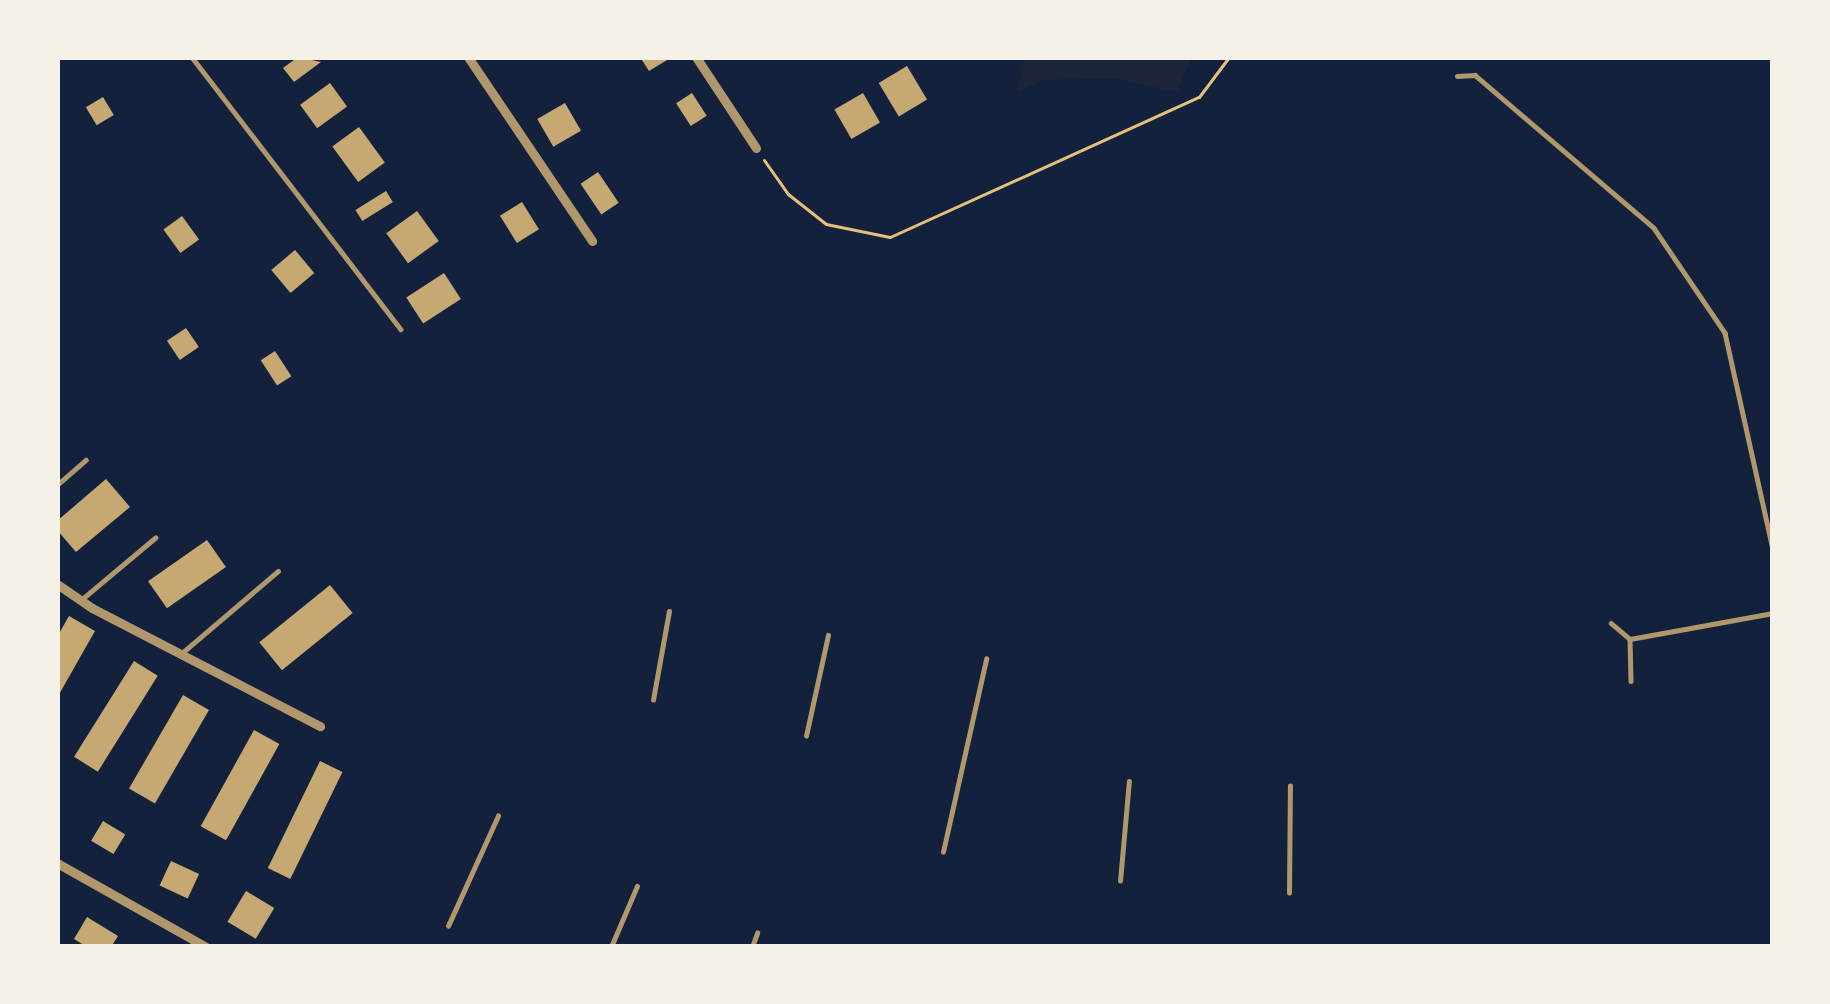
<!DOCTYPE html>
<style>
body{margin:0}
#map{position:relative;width:1830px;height:1004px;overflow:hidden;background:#14213d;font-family:Rubik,sans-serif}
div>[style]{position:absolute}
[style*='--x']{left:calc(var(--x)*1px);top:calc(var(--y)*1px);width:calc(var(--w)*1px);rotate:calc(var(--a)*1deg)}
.green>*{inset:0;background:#1d2539}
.building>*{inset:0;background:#c6a872;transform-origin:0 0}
.path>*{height:3px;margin:-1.5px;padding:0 1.5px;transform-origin:1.5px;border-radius:1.5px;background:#e5c07b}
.service>*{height:4.5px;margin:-2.25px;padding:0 2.25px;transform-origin:2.25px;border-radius:2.25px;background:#b1986c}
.minor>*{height:9px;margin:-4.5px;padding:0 4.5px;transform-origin:4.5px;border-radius:4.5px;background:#b1986c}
span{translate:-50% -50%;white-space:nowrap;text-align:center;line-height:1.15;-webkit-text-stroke:12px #f6f1e7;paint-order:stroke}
.frame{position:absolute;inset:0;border:60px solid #f6f1e7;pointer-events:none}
</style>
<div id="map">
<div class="green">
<i style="clip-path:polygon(1024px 57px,1192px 57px,1177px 92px,1112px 78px,1044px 80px,1018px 91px)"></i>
</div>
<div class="building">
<i style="clip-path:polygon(298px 57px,321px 62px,294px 82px,283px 68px)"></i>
<i style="clip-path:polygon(640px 57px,672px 57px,649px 71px)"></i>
<i style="left:907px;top:66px;width:39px;height:33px;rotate:59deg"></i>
<i style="left:330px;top:83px;width:29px;height:37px;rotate:54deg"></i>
<i style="left:692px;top:93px;width:27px;height:19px;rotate:57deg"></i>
<i style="left:863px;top:93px;width:34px;height:33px;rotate:60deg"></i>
<i style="left:103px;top:97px;width:21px;height:20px;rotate:59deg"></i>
<i style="left:565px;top:103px;width:32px;height:32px;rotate:60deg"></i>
<i style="left:359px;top:127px;width:44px;height:33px;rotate:54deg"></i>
<i style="left:598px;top:172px;width:37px;height:21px;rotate:56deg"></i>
<i style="left:386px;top:191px;width:13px;height:36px;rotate:58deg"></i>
<i style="left:522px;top:202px;width:32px;height:26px;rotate:58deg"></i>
<i style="left:417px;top:211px;width:37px;height:38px;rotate:54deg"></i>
<i style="left:182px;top:216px;width:29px;height:23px;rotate:54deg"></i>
<i style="left:295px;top:250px;width:30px;height:31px;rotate:50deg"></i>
<i style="left:444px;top:273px;width:31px;height:45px;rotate:57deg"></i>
<i style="left:186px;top:328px;width:23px;height:23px;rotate:56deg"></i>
<i style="left:275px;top:351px;width:30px;height:17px;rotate:57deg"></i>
<i style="clip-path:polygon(106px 479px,130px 507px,76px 552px,57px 530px,57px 521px)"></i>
<i style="left:207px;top:540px;width:33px;height:72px;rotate:55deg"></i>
<i style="left:330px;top:585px;width:36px;height:91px;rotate:51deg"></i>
<i style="clip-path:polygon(69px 616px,95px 631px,57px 698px,57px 637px)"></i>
<i style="left:134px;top:661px;width:28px;height:113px;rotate:32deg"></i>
<i style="left:183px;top:695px;width:30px;height:108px;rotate:30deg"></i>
<i style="left:254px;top:730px;width:29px;height:110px;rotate:29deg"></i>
<i style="left:320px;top:761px;width:25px;height:119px;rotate:26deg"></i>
<i style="left:103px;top:821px;width:26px;height:23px;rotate:31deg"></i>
<i style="left:171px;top:861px;width:31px;height:27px;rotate:25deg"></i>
<i style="left:246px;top:891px;width:33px;height:36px;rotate:31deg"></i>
<i style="clip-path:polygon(87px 917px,118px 936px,111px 947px,87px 947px,74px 939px)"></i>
</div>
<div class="path">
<i style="--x:764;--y:160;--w:42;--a:54.8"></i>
<i style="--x:788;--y:194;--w:48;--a:38.3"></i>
<i style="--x:826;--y:224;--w:65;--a:11.5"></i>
<i style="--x:890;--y:237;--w:339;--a:-24.4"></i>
<i style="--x:1199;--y:97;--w:50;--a:-53.1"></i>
</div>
<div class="service">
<i style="--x:192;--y:57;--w:343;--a:52.5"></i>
<i style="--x:1457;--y:76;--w:18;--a:-3"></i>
<i style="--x:1475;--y:75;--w:235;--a:40.5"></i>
<i style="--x:1654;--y:228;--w:127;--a:55.9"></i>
<i style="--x:1725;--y:333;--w:221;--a:77.5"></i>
<i style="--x:57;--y:485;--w:38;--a:-41"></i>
<i style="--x:81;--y:600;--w:97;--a:-40"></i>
<i style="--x:1611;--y:623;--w:25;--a:40"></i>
<i style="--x:1630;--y:639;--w:42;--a:88.6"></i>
<i style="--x:1630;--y:639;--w:145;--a:-10.3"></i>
<i style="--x:182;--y:653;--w:126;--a:-40.5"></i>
<i style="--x:653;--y:700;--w:90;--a:-79.8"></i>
<i style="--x:806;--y:736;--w:103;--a:-77.7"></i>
<i style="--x:943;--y:852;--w:198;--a:-77.4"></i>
<i style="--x:1120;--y:881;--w:100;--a:-84.9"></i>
<i style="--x:1289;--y:893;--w:107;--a:-89.5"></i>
<i style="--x:448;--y:926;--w:121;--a:-65.6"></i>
<i style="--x:611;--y:947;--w:66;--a:-66.9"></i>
<i style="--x:752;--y:947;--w:15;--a:-70"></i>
</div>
<div class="minor">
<i style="--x:468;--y:57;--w:222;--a:56"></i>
<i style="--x:696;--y:57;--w:109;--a:56.6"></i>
<i style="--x:57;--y:584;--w:42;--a:34.4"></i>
<i style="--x:92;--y:608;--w:257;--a:27.4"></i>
<i style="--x:57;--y:863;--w:171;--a:29.4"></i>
</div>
<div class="frame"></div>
</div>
